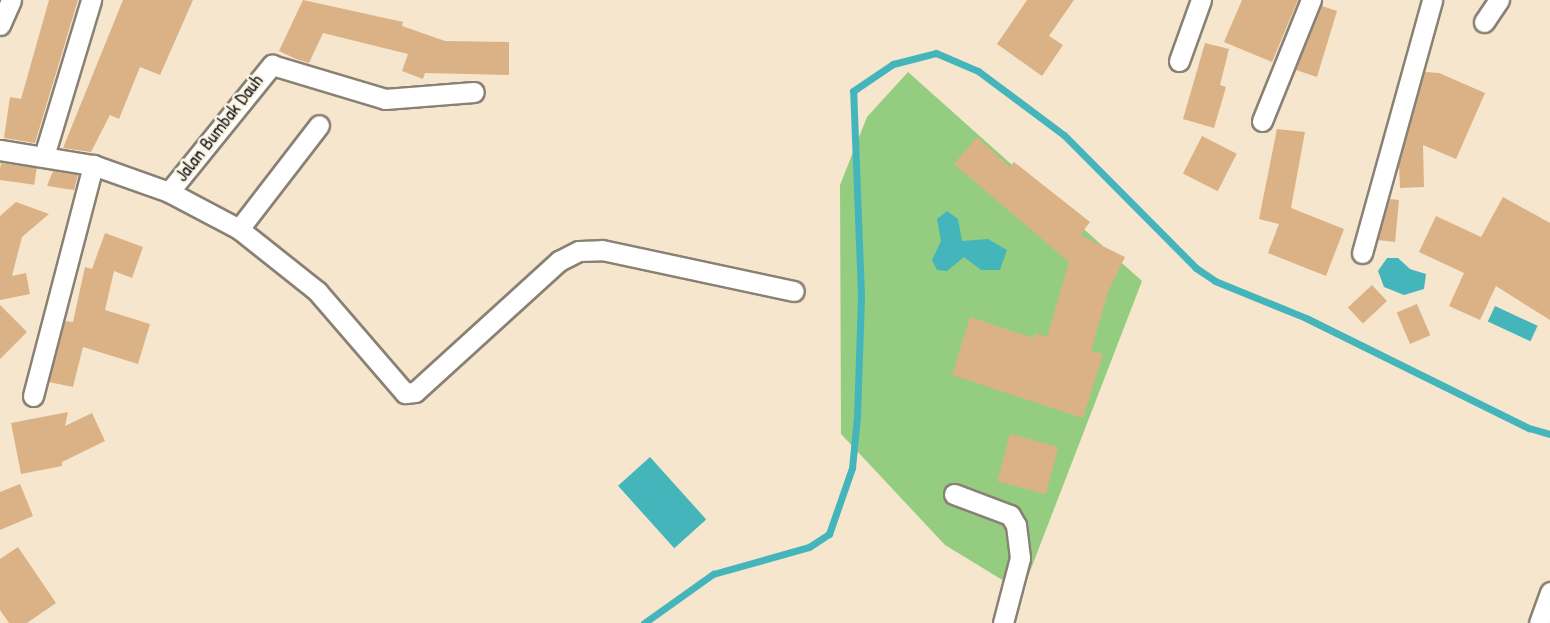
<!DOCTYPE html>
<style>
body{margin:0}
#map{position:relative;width:1550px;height:623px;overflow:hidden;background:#f6e6cd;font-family:"Patrick Hand",sans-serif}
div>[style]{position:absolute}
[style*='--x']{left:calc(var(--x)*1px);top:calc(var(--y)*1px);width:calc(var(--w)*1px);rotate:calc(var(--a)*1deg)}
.green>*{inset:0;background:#95cd80}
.water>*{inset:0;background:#45b5bc;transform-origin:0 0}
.stream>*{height:7px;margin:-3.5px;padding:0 3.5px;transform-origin:3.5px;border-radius:3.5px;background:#45b5bc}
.building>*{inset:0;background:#dab285;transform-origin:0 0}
.roads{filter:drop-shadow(2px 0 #898174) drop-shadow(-2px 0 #898174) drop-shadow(0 2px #898174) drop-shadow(0 -2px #898174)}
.minor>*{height:19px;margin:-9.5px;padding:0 9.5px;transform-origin:9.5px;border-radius:9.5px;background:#fff}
span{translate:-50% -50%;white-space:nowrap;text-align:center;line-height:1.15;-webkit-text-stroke:5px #fcf5e5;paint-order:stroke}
.street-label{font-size:19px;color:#1c1c1c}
</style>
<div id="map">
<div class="green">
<i style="clip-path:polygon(908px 72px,1142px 281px,1022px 592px,945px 545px,841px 434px,840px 185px,867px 117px)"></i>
</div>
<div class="water">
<i style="clip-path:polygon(947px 211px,958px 219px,962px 241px,988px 239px,1007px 250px,1000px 270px,981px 270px,964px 257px,947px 271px,937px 270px,932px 260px,941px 241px,937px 219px)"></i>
<i style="clip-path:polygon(1387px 258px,1398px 258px,1410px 269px,1426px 274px,1424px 289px,1404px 295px,1384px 287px,1378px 271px)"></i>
<i style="left:1495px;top:306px;width:47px;height:17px;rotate:25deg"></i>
<i style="left:650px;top:457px;width:84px;height:43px;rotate:48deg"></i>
</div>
<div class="stream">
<i style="--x:644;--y:623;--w:85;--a:-35.4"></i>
<i style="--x:713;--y:574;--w:100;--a:-15.7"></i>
<i style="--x:809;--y:547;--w:24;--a:-33"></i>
<i style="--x:829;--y:534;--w:70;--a:-70.8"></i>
<i style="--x:852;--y:468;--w:51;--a:-84.4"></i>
<i style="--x:857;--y:417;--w:122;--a:-88.1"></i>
<i style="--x:861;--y:295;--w:204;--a:-92.2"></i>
<i style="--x:853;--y:91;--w:48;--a:-34"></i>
<i style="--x:893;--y:64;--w:44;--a:-14.3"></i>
<i style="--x:936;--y:53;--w:46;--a:23.2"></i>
<i style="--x:978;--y:71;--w:107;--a:36.7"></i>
<i style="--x:1064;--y:135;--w:187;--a:45.2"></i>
<i style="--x:1196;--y:268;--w:23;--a:34"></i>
<i style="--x:1215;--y:281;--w:98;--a:22.1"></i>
<i style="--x:1306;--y:318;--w:249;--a:26.3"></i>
<i style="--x:1529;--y:428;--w:22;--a:16"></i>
</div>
<div class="building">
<i style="clip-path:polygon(49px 0,78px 0,35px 143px,4px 138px,10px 97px,21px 99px)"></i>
<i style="clip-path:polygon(123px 0,193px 0,160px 75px,140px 67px,119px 119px,110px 115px,91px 152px,63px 148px)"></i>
<i style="clip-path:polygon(303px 0,403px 22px,402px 26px,445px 41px,509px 42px,509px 75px,425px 73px,423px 79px,402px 71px,408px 54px,323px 33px,309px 63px,296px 59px,279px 51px)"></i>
<i style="clip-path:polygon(1027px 0,1074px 0,1049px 36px,1063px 45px,1042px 76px,997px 44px)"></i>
<i style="clip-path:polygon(1242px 0,1298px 0,1272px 62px,1224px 42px)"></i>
<i style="clip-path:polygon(1322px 6px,1337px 11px,1317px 77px,1296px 70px)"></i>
<i style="clip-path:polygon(1205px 43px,1229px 49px,1220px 85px,1226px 87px,1214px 128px,1183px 119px)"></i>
<i style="clip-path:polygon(1425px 72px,1439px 73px,1485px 93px,1456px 159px,1423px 145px,1424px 187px,1400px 188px,1399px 165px)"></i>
<i style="clip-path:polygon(1277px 129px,1305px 132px,1291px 208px,1344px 229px,1326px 276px,1268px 253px,1279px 224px,1259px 219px)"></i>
<i style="left:1202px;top:136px;width:39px;height:42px;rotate:27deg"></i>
<i style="clip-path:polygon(977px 137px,1010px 167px,1014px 162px,1090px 222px,1080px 235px,1125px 257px,1108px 292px,1091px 351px,1103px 354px,1083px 418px,952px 375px,970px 317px,1033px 338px,1035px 333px,1047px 337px,1069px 262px,954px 164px)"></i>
<i style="left:1px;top:163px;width:36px;height:17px;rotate:8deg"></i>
<i style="clip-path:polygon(53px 171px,78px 175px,74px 190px,47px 186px)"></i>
<i style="clip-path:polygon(1503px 197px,1550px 223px,1550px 320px,1496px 286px,1480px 320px,1449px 306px,1464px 273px,1419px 252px,1436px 216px,1481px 237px)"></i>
<i style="clip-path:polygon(1390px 199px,1399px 200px,1395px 242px,1378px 240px)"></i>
<i style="clip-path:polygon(16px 202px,49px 214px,22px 237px,12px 276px,26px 273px,30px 294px,0 300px,0 216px)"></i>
<i style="clip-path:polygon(105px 233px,143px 247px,132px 278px,114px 271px,105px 310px,150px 324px,138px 364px,83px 347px,73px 387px,49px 382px,65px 321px,73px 322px,85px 267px,92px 269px)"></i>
<i style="left:1372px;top:285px;width:22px;height:33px;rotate:47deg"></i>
<i style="left:1417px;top:304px;width:34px;height:22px;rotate:67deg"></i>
<i style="clip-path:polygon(0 305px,27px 332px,0 359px)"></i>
<i style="clip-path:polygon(68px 412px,65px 426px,92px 413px,105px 441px,62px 462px,62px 466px,21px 474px,11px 423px)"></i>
<i style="left:1010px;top:434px;width:50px;height:49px;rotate:15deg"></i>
<i style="clip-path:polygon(20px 484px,33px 516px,0 530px,0 492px)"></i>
<i style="clip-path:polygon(18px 547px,56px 603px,27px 623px,9px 623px,0 610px,0 559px)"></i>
</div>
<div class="roads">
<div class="minor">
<i style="--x:1484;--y:22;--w:27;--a:-56"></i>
<i style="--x:0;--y:25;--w:27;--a:-66"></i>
<i style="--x:1179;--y:61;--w:65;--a:-70.2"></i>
<i style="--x:1262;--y:121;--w:131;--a:-68"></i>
<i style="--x:0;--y:150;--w:94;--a:9.2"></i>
<i style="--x:93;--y:165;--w:81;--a:19.6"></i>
<i style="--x:169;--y:192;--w:79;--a:27.9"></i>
<i style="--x:239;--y:229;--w:100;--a:38.5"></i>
<i style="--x:317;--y:291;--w:135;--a:49.2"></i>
<i style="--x:405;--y:393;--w:10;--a:-6"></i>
<i style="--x:415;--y:392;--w:195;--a:-42.3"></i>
<i style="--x:559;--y:261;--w:22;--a:-27"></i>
<i style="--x:579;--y:251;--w:23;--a:-2"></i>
<i style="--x:602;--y:250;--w:196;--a:12.1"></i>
<i style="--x:44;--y:156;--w:163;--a:-73.2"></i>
<i style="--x:169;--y:192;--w:164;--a:-51"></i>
<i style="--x:272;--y:65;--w:118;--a:16.7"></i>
<i style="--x:385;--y:99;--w:89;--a:-4.5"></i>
<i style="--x:239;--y:229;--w:131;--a:-52.4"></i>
<i style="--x:1362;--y:253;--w:263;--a:-74.5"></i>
<i style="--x:33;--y:396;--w:239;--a:-75.4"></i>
<i style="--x:954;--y:494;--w:60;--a:20.6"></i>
<i style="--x:1010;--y:515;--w:12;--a:59"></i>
<i style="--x:1016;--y:525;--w:33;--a:83"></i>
<i style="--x:1020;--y:558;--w:67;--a:104.7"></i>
<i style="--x:1539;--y:623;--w:33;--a:-70"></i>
</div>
</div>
<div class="street-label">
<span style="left:219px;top:128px;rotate:-52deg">Jalan Bumbak Dauh</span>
</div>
</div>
